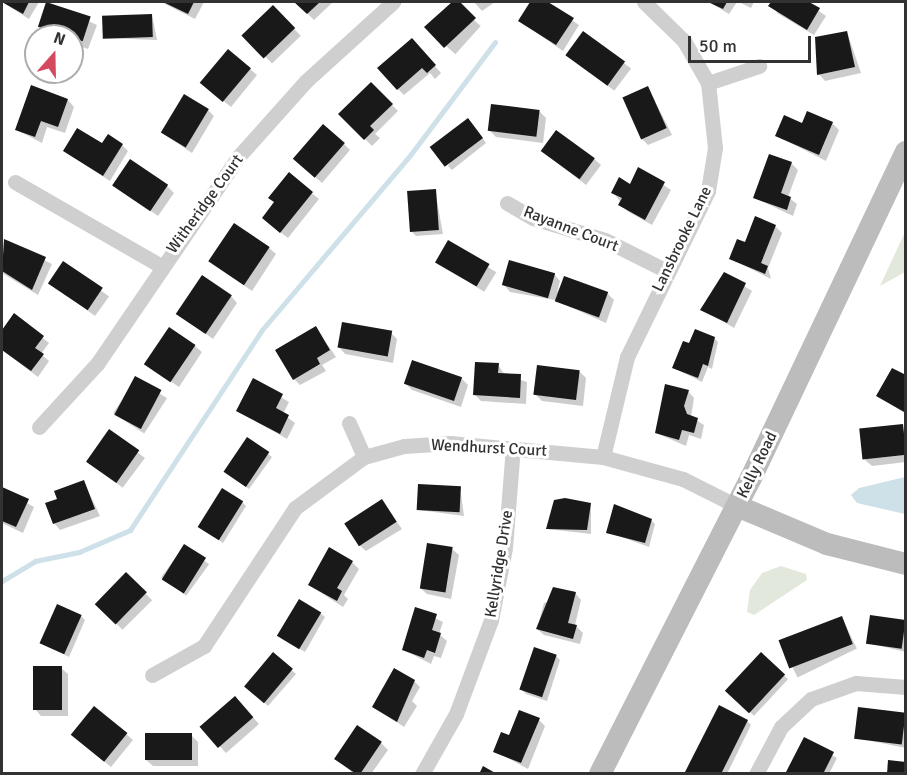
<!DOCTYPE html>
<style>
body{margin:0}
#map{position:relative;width:907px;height:775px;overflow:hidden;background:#fff;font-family:Signika,sans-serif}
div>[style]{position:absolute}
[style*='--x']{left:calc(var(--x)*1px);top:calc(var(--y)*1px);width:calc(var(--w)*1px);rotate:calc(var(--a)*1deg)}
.green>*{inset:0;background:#e3e8dc}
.water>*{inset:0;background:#cee0e8}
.shadow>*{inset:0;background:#0003;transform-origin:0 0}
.stream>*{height:5px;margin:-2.5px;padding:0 2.5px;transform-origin:2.5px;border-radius:2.5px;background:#cee0e8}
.building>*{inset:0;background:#191919;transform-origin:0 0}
.street>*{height:15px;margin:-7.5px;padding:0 7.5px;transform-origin:7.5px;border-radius:7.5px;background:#cfcfcf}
.secondary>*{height:22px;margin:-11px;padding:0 11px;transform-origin:11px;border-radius:11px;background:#bcbcbc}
span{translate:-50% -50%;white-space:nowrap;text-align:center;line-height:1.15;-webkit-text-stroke:6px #fff;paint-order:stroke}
.street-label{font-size:16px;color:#323232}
.frame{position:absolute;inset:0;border:3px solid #323232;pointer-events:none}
.north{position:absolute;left:24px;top:24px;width:60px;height:60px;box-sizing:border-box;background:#fff;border:2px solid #adadad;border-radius:50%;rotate:20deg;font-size:16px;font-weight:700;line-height:24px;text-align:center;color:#323232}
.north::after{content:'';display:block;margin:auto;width:21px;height:27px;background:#d4495d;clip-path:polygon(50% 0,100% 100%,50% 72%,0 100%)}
.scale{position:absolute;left:688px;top:36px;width:123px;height:27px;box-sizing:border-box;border:3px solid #323232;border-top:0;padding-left:8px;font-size:18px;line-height:21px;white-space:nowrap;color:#323232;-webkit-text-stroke:4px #fff;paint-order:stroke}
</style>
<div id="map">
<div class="green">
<i style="clip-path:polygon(905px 232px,905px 272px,880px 286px)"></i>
<i style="clip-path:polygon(781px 566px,806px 574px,807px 580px,754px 615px,747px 612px,750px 590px,762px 573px)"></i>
</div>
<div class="water">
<i style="clip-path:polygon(905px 477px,905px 514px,857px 503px,851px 495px,859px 488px)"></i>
</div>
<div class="shadow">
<i style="clip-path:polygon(2px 2px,39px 2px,29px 19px)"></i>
<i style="clip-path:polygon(48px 2px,97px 25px,88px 49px,72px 43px,72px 36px,55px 36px,39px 26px)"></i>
<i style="clip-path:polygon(161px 2px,204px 2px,195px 19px)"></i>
<i style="clip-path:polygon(296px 2px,333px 2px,314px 20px)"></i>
<i style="left:454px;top:2px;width:36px;height:38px;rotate:42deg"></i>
<i style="clip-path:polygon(474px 2px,495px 2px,482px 11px)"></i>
<i style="clip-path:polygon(532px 2px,545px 2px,579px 25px,563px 51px,520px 21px)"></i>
<i style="clip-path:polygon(709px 2px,737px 2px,729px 14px)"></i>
<i style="clip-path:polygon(739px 2px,754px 2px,751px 8px)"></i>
<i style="clip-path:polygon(773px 2px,806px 2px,826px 16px,814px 35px,777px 13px)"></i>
<i style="left:273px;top:7px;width:40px;height:40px;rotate:46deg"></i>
<i style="clip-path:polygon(152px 15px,157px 40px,105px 38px)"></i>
<i style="clip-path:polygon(847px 32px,861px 73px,825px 81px,819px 74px)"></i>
<i style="left:584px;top:33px;width:59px;height:28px;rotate:37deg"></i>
<i style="clip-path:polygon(418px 46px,441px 73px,435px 79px,430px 73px,404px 95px,398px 89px)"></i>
<i style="clip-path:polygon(250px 69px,257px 75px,231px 107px,210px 90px)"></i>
<i style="clip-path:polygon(371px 84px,398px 111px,375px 134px,380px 138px,372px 146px,340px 114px)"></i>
<i style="clip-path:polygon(648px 87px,672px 135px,648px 145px,642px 139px)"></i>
<i style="clip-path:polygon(68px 100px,74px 107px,65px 133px,47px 127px,42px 143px,17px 130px)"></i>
<i style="clip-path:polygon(208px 110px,214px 116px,192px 153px,162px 133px)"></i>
<i style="clip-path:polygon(539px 111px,546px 118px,543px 143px,496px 137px,489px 130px)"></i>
<i style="clip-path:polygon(832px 123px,839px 130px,826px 161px,777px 136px,803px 125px)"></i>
<i style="clip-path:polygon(472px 124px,486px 143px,452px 170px,448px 166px)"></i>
<i style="clip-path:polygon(344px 144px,350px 150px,322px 183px,301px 165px)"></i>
<i style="clip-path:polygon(122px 145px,128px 151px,110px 181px,64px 151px)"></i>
<i style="clip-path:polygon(542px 151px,594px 159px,601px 165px,586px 185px)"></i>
<i style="clip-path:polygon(791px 163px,798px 170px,788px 197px,797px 204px,793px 216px,755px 198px)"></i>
<i style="clip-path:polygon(639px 169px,671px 190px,652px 225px,627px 211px,613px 192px,631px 186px)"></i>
<i style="clip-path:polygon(289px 175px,319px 199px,288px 238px,270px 224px)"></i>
<i style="clip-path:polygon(114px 185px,167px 186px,174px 193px,158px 216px)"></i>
<i style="clip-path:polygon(435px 190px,443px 234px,416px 236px,412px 232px)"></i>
<i style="clip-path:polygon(775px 226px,782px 233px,768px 268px,771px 279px,731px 259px)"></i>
<i style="clip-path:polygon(5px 241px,52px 264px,38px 295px,2px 273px)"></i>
<i style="left:448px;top:242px;width:57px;height:23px;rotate:32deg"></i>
<i style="clip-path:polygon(269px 248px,276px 254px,252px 291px,210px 262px)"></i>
<i style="left:63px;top:263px;width:57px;height:24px;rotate:36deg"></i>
<i style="clip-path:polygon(554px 274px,560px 281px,557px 292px,565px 278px,608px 294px,614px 300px,606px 323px,555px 300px,510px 292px,504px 285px)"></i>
<i style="clip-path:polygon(725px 274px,752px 291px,734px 328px,702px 309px)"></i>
<i style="clip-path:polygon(231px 296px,237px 303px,213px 339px,178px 314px)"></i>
<i style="clip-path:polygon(14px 315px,49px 343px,41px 354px,49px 361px,38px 377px,2px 350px,2px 332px)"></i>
<i style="clip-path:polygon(316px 328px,336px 357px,322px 365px,326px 371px,300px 385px,294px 379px)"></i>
<i style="clip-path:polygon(391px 333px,397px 339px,393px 363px,345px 354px,339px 347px)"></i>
<i style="clip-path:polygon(714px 338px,718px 342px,712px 369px,708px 367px,702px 382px,674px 368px,690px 345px)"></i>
<i style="clip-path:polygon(195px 346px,202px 352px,179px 387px,147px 365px)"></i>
<i style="clip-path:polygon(413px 362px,462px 379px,468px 385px,461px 407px,412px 390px,406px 384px)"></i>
<i style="clip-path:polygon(498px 365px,505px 375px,527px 382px,526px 404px,481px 401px,474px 394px)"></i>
<i style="clip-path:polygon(579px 371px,586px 378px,583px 406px,542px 401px,535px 394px)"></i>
<i style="clip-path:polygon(906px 377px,906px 414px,878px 396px)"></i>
<i style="left:136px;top:378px;width:37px;height:42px;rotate:33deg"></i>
<i style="clip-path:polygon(253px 380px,289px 402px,283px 414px,295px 423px,287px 439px,238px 411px)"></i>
<i style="clip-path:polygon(688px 391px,694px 398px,691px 417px,704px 425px,701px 439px,689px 435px,686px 446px,656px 433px)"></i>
<i style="clip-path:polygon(902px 425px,906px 462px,872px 466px,865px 460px)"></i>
<i style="left:109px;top:431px;width:45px;height:37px;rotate:37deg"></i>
<i style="clip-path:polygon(248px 439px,272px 457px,249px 489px,229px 475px)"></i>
<i style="clip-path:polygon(84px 482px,100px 516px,60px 530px,54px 523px,59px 500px)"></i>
<i style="clip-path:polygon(460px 487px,464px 516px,419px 510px)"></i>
<i style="clip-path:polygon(2px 489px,34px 507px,23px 533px,2px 523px)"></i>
<i style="clip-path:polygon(382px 501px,402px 529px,366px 551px,359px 545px)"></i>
<i style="clip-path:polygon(242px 502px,246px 506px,223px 543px,199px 527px)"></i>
<i style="clip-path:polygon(591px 505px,591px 534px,548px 529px)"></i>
<i style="clip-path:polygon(651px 520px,655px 524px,649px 547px,608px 532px)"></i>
<i style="left:184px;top:546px;width:31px;height:39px;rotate:36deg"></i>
<i style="clip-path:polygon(452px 549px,459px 555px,451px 599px,427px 594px,420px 588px)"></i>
<i style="clip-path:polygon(352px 562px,359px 569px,344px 595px,348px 599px,343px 607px,309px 585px)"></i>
<i style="left:126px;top:574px;width:37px;height:42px;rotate:45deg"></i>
<i style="clip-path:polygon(575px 593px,581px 600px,575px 625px,583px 633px,580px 644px,544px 635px,537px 629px,544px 603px)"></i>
<i style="clip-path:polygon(416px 609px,443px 622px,439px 634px,447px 641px,441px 658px,434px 656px,431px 664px,404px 650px)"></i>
<i style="clip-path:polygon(320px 613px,325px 617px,305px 652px,280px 637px)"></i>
<i style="clip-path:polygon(81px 616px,85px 620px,69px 657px,42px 643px)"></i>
<i style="left:842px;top:618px;width:34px;height:66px;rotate:64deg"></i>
<i style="clip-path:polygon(906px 622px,906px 652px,868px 643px)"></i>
<i style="clip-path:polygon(274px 654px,296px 674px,268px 706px,250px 690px)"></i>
<i style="left:761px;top:654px;width:37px;height:50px;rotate:43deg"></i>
<i style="clip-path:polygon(556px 656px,560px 660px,547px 701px,526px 694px,522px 690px)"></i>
<i style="clip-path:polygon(61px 668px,68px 674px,68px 716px,41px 716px,35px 709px)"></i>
<i style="clip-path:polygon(414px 681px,420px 687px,412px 701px,417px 706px,404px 727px,373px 706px)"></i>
<i style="clip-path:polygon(242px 705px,259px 724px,226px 753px,202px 727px)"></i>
<i style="clip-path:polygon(906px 715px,906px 748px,856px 738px)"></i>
<i style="clip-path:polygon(539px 720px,545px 726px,528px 769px,495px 751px)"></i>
<i style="clip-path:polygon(747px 721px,751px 725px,727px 774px,685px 774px)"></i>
<i style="clip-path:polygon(126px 734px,133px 740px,111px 767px,79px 741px)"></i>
<i style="clip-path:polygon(191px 735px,198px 742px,198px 766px,153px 766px,146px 760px)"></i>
<i style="clip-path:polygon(804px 739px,837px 758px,829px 774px,787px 774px)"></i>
<i style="clip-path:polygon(381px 743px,388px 750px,371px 774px,354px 774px,335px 758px)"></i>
</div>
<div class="stream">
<i style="--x:2;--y:581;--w:39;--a:-31"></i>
<i style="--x:35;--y:561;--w:45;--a:-11.6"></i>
<i style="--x:79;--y:552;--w:56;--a:-23.3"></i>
<i style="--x:130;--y:530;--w:238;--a:-56.6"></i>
<i style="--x:261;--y:331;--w:232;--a:-49.7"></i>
<i style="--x:411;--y:154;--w:140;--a:-53.1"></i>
</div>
<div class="building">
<i style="clip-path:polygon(2px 2px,29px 2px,23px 14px)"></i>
<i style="left:46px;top:2px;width:47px;height:26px;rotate:18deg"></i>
<i style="clip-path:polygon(163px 2px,194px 2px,188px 14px)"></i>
<i style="clip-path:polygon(294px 2px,320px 2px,307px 14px)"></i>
<i style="clip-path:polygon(452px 2px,460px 2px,476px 18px,444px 48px,424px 27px)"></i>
<i style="clip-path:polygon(530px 2px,548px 2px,574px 18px,556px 45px,518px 21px)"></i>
<i style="clip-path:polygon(708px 2px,727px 2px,723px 9px)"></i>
<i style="clip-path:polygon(771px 2px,809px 2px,820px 8px,807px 30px,768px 6px)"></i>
<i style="left:273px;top:5px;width:32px;height:44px;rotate:46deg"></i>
<i style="left:152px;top:14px;width:23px;height:50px;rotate:88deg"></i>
<i style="left:583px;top:31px;width:52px;height:30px;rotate:36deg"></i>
<i style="clip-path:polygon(847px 31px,855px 67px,817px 75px,815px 37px)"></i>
<i style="clip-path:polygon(412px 38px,436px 65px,427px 73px,422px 68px,397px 90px,377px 68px)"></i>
<i style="left:228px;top:49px;width:30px;height:44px;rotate:40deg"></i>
<i style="clip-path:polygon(371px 82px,393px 104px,370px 126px,374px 130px,364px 140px,338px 114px)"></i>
<i style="clip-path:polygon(31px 85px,68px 99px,58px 127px,41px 121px,35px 137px,15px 130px)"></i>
<i style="left:648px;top:86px;width:46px;height:28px;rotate:66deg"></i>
<i style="left:184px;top:94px;width:29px;height:45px;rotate:31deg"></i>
<i style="left:491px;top:104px;width:49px;height:27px;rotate:7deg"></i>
<i style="clip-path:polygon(807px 111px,833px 122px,819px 155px,775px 136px,784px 115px,802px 123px)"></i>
<i style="left:468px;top:118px;width:25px;height:48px;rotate:53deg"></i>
<i style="left:323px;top:124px;width:29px;height:46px;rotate:41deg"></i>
<i style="clip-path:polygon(77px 128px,102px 143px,108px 134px,123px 144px,103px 176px,63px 151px)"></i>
<i style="left:556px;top:130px;width:48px;height:26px;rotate:36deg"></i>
<i style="clip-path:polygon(769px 154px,792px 162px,781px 193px,791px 197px,787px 210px,753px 198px)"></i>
<i style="left:130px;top:159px;width:46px;height:32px;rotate:34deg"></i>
<i style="clip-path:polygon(638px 167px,665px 182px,645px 220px,618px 205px,622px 198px,611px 193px,619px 177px,630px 184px)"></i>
<i style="clip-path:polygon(289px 172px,313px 192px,280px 233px,262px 218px,274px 202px,268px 198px)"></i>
<i style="left:436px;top:189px;width:41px;height:29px;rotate:86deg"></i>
<i style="clip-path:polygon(755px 216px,776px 225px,761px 263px,768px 266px,765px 274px,729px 259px,737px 239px,745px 242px)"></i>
<i style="left:234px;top:223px;width:43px;height:46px;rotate:34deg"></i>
<i style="clip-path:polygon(4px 239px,46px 257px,32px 290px,2px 271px)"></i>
<i style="left:448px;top:240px;width:48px;height:26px;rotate:30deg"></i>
<i style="left:509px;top:260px;width:48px;height:26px;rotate:16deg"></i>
<i style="left:63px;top:261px;width:48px;height:27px;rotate:34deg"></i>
<i style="clip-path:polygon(724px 272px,746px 283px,727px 323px,700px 310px)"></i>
<i style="left:202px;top:275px;width:36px;height:47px;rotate:34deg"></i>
<i style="left:564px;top:276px;width:47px;height:27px;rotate:20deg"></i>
<i style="clip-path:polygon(14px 313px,44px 336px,35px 348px,44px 354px,31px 371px,2px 350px,2px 330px)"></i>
<i style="left:342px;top:322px;width:51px;height:26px;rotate:10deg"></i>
<i style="clip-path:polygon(316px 326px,330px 350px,317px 358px,320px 364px,293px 380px,275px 350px)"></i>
<i style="left:169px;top:327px;width:32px;height:45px;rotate:34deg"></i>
<i style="clip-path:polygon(695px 329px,715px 337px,708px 366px,703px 364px,698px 378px,672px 368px,683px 341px,689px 343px)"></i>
<i style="left:412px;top:360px;width:53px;height:25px;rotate:19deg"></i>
<i style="clip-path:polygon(475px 362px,499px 363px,498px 373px,521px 374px,520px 398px,473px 395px)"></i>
<i style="left:537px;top:365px;width:43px;height:30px;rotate:7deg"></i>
<i style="clip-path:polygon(892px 368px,906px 375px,906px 413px,876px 396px)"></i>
<i style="left:135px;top:376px;width:30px;height:44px;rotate:28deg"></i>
<i style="clip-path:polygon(253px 378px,283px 394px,276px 408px,289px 415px,280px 434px,236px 411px)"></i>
<i style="clip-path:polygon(665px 384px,689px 390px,684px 406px,687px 414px,698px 418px,694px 433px,682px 430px,679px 440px,655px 433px)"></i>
<i style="left:903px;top:424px;width:31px;height:44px;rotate:84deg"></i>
<i style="left:109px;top:429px;width:37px;height:40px;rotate:35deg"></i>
<i style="left:247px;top:437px;width:27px;height:42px;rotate:34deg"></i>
<i style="clip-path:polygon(84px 480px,95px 509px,53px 524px,45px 503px,57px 499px,54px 491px)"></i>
<i style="left:418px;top:484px;width:43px;height:26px;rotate:3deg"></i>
<i style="clip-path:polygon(2px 487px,29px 499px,16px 527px,2px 521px)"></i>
<i style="left:222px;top:488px;width:25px;height:46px;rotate:32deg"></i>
<i style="clip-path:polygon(565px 498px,591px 503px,587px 530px,546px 529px,554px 500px)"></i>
<i style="left:382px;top:499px;width:27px;height:45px;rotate:57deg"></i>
<i style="clip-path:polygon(614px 504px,652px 519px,645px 543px,606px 533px)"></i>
<i style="left:427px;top:543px;width:26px;height:46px;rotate:9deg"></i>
<i style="left:184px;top:544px;width:26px;height:42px;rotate:32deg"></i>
<i style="clip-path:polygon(329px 547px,353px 561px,337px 588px,342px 591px,337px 601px,308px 585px)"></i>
<i style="left:126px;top:572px;width:29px;height:45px;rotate:44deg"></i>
<i style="clip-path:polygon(553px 587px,576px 592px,568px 623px,577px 625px,573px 639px,536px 629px)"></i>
<i style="left:299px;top:599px;width:26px;height:43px;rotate:31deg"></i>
<i style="left:57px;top:604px;width:27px;height:43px;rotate:24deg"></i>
<i style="clip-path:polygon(415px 607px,437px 614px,432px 630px,441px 633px,435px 653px,427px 650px,424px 658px,402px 650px)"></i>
<i style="left:870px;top:615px;width:36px;height:29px;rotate:8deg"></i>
<i style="left:842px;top:616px;width:30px;height:68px;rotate:69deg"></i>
<i style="left:534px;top:647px;width:24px;height:45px;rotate:19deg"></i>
<i style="left:273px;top:652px;width:26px;height:45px;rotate:40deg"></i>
<i style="left:761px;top:652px;width:33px;height:53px;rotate:43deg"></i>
<i style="left:33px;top:666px;width:29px;height:44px"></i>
<i style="clip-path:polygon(394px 668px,415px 680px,397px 722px,372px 707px)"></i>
<i style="left:235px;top:696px;width:28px;height:47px;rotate:49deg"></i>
<i style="clip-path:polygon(719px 705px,748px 720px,721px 774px,684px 774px)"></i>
<i style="left:94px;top:706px;width:43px;height:37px;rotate:39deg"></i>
<i style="left:858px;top:707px;width:48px;height:32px;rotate:7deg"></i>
<i style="clip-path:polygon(519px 710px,540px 718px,521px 763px,493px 752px,501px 732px,509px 735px)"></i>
<i style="left:357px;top:725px;width:30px;height:41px;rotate:34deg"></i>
<i style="left:145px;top:733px;width:47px;height:27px"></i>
<i style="clip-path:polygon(804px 737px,834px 752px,823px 774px,785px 774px)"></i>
<i style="clip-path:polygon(888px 760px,906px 762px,906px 774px,887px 774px)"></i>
<i style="clip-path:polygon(483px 766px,497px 774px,479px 774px)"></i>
</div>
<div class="street">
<i style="--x:708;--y:83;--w:54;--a:-18.4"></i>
<i style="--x:15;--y:182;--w:168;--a:29.9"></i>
<i style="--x:507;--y:203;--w:30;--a:30"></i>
<i style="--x:533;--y:218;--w:75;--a:17"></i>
<i style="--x:605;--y:240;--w:69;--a:26.6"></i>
<i style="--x:349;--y:423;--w:37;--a:66"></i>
<i style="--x:39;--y:427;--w:86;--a:-47.4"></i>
<i style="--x:97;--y:364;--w:250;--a:-55.7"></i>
<i style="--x:238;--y:157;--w:102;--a:-48.2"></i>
<i style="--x:306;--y:81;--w:118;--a:-42.2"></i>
<i style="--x:603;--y:457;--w:103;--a:-76.5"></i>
<i style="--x:627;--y:357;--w:185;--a:-64"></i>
<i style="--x:708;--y:191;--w:44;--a:-80.8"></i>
<i style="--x:715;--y:148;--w:65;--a:-96.1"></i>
<i style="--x:708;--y:83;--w:48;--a:-119.7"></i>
<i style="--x:684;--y:41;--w:56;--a:-135.7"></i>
<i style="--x:152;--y:675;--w:60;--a:-29.1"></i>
<i style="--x:204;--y:646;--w:165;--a:-56.6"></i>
<i style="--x:295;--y:508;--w:86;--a:-36.5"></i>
<i style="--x:364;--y:457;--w:41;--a:-15.4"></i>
<i style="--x:404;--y:446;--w:46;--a:-3.7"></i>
<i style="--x:450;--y:443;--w:154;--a:5.2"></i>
<i style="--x:603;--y:457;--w:83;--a:15.4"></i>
<i style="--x:683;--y:479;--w:60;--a:26.6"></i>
<i style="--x:422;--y:774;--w:69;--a:-60.5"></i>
<i style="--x:456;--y:714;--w:100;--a:-69.6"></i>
<i style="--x:491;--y:620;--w:73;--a:-79"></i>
<i style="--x:505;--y:548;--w:101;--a:-85.5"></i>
<i style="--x:756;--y:774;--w:53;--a:-62"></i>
<i style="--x:781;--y:727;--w:41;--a:-43"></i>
<i style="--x:811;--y:699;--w:48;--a:-19.6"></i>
<i style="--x:856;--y:683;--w:50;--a:4.6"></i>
</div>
<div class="secondary">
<i style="--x:737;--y:506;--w:98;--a:22.9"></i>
<i style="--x:827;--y:544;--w:81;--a:14.2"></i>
<i style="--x:600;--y:774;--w:332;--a:-63"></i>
<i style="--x:751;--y:478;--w:361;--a:-64.6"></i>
</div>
<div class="street-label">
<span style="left:205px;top:204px;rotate:-54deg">Witheridge Court</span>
<span style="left:571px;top:229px;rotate:21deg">Rayanne Court</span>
<span style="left:682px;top:239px;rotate:-64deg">Lansbrooke Lane</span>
<span style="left:489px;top:448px;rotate:3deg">Wendhurst Court</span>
<span style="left:757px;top:465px;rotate:-64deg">Kelly Road</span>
<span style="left:499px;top:564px;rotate:-81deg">Kellyridge Drive</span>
</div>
<div class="frame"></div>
<div class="north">N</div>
<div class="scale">50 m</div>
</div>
